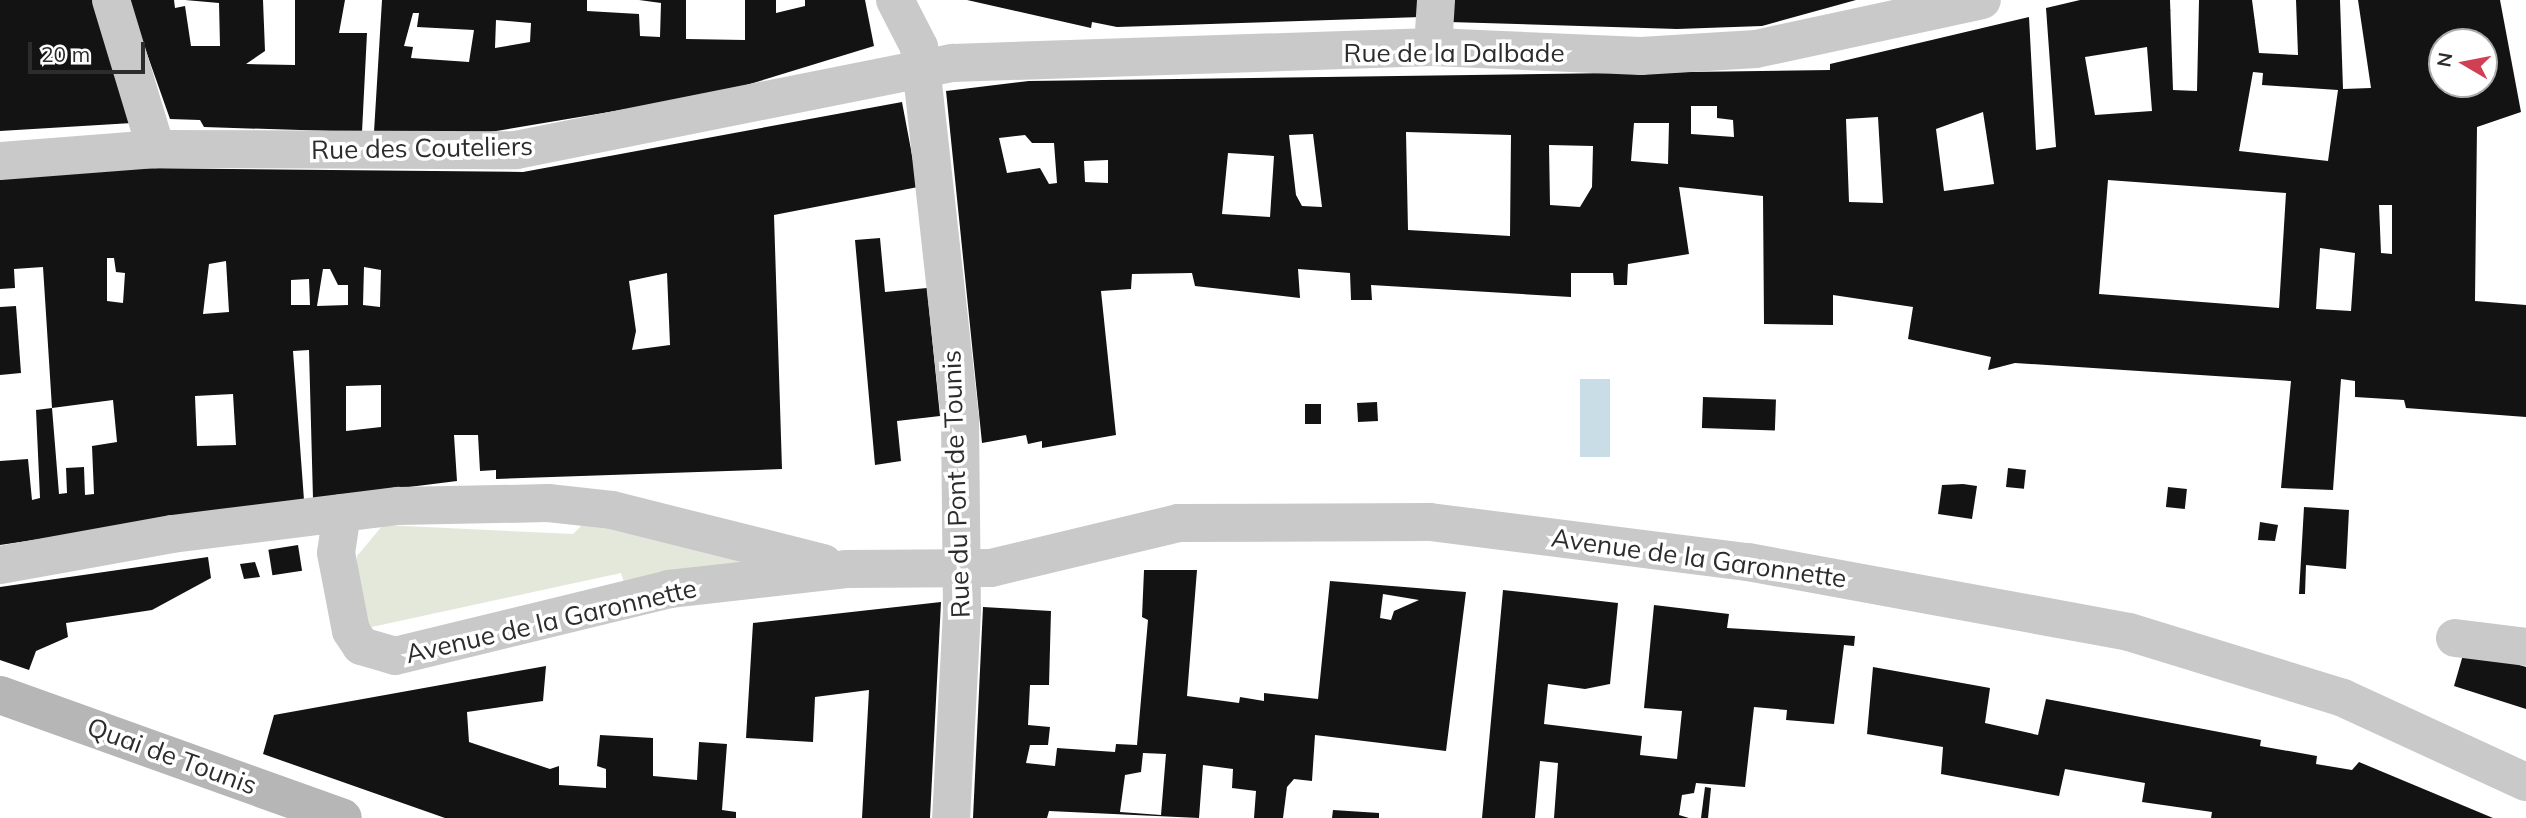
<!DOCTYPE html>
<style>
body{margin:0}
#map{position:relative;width:2526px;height:818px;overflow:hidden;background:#fff;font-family:Mulish,sans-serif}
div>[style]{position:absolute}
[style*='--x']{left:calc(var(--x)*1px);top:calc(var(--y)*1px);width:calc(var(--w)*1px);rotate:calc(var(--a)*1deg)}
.green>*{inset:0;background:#e3e8db}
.water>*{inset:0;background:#c8dde6;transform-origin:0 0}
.building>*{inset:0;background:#131313;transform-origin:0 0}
.street>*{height:38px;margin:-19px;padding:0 19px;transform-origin:19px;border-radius:19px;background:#c9c9c9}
.secondary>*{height:38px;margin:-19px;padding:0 19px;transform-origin:19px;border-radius:19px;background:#b6b6b6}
span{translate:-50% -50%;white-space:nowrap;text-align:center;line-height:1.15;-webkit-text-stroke:7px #fff;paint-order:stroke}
.street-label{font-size:26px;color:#2c2c2c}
.north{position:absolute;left:2428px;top:28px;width:70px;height:70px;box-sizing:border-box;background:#fff;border:2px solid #ababab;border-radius:50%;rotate:280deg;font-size:19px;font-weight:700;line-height:28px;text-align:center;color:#2c2c2c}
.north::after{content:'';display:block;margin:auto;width:24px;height:32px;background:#d13f54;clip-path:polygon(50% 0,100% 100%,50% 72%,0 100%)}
.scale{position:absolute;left:28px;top:42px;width:117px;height:32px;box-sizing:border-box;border:4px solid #2c2c2c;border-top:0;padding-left:9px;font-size:21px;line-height:24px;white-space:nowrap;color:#2c2c2c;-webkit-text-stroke:5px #fff;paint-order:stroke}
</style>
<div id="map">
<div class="green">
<i style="clip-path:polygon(584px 523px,757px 558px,626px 589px,621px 573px,367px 628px,357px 595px,357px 556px,383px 525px,573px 534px)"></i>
</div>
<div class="water">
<i style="left:1580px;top:379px;width:30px;height:78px"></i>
</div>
<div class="building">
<i style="clip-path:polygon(0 0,99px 0,132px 123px,0 131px)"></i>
<i style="clip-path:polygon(128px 0,174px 0,175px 8px,185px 6px,191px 46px,220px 46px,219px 3px,185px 0,263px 0,265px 51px,246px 64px,295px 65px,295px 0,345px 0,339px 33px,367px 33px,362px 132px,204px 127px,200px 120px,170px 119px)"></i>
<i style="clip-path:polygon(evenodd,382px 0,587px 0,587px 11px,639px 14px,640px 36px,660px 37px,661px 3px,639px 0,686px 0,686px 39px,745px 40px,745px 0,776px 0,776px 13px,805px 6px,805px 0,865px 0,874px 46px,740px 87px,639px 107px,478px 134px,374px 132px,382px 0,413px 13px,419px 13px,417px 27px,474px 30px,469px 62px,411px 58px,413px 47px,404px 46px,413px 13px,382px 0,496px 20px,531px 23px,530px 42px,495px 48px,496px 20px)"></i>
<i style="clip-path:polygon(967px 0,1422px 0,1421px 17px,1117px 27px,1092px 22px,1091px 28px)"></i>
<i style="clip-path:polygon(1451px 0,1856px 0,1762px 26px,1677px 29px,1449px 22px)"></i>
<i style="clip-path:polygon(evenodd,2080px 0,2170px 0,2173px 90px,2197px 91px,2199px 0,2252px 0,2259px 53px,2298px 55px,2296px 0,2340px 0,2343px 89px,2371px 88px,2358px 0,2500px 0,2521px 112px,2477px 127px,2475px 301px,2526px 305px,2526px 417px,2406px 408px,2404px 400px,2355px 397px,2355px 381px,2341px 379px,2333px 490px,2281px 488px,2291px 381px,2015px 363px,1988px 370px,1991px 357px,1908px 339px,1913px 307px,1833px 295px,1833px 325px,1764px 324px,1763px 196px,1679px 187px,1689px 254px,1628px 264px,1627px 285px,1614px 285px,1613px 273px,1571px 273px,1571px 297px,1371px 285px,1372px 300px,1351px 300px,1350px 273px,1298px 269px,1300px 298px,1195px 286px,1192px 273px,1132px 274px,1131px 289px,1101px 291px,1116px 435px,1042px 448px,1042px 441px,1028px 444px,1026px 435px,982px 443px,946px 91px,1029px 81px,1830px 70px,1830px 64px,2029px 17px,2036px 150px,2056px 147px,2046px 8px,2080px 0,2442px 42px,2484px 42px,2484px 84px,2442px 84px,2442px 42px,2080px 0,2147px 47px,2152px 111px,2095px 115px,2085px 57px,2147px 47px,2080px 0,2253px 72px,2263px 73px,2262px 85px,2338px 90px,2328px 161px,2239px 151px,2253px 72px,2080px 0,1691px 106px,1717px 106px,1717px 118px,1733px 120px,1734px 137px,1691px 134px,1691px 106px,2080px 0,1983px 112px,1994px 184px,1944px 191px,1936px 129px,1983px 112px,2080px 0,1878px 117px,1883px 203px,1849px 202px,1846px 119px,1878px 117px,2080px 0,1634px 123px,1669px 123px,1668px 164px,1631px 161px,1634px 123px,2080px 0,1406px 132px,1511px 135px,1510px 236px,1408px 230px,1406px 132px,2080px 0,1313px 134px,1322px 207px,1302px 206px,1296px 195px,1289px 135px,1313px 134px,2080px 0,1025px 135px,1032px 143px,1054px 143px,1057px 183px,1049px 184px,1040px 168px,1007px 173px,999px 138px,1025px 135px,2080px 0,1549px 145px,1593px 146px,1592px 187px,1580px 207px,1550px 205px,1549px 145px,2080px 0,1228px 153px,1274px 156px,1270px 217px,1222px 214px,1228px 153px,2080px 0,1108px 160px,1108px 183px,1085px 182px,1084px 161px,1108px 160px,2080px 0,2108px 180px,2286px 193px,2279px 308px,2099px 294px,2108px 180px,2080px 0,2379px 205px,2392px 205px,2392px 254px,2381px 253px,2379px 205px,2080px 0,2320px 248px,2355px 253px,2351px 311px,2316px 309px,2320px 248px)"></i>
<i style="clip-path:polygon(evenodd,902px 102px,918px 187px,774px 215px,782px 469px,496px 479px,496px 470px,480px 471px,478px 435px,454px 435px,457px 481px,313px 499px,309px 350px,293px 351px,304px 500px,0 545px,0 461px,28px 459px,32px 500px,40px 498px,36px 410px,52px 408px,59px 494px,67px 493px,66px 468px,84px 467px,85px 495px,94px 494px,92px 446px,117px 442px,113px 400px,52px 408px,43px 267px,14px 269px,15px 288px,0 289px,0 179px,127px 168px,523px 172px,902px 102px,107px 258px,114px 258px,116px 272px,125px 273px,123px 303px,107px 301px,107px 258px,902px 102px,226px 261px,229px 312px,203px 314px,209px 264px,226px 261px,902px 102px,364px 267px,381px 270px,380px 307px,363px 305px,364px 267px,902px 102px,323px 269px,330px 269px,338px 285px,348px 285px,348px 305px,317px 306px,323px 269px,902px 102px,667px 273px,670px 345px,632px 350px,636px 331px,629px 281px,667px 273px,902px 102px,309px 279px,310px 305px,291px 305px,291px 280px,309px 279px,902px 102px,381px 385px,381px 427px,346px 431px,346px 386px,381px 385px,902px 102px,233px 394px,236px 445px,197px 446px,195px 396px,233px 394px)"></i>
<i style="clip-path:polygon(880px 238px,885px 292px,927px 288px,940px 416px,897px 421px,901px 461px,875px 465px,855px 240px)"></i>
<i style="clip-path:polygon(16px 306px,21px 373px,0 375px,0 307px)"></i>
<i style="left:1703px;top:397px;width:73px;height:31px;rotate:2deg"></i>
<i style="left:1377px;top:402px;width:19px;height:20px;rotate:87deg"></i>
<i style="left:1305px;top:404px;width:16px;height:20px"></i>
<i style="left:2008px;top:468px;width:18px;height:19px;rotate:6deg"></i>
<i style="clip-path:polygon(1963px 484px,1977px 486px,1972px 519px,1938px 514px,1942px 485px)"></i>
<i style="left:2168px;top:487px;width:19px;height:20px;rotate:6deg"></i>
<i style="clip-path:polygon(2304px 507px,2349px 510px,2346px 569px,2306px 565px,2305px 594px,2299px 594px)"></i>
<i style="clip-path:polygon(2260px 522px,2278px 525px,2275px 541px,2258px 540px)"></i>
<i style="left:298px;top:545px;width:26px;height:30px;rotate:81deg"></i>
<i style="clip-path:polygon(208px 557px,211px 578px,152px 610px,66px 623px,68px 637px,36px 651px,29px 670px,0 660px,0 587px)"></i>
<i style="clip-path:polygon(255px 562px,260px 577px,244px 579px,240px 564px)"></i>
<i style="clip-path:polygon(evenodd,1144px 570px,1197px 570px,1187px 696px,1239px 703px,1240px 697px,1264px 701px,1264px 693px,1318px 699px,1330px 581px,1466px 592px,1446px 751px,1315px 735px,1312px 781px,1294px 779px,1287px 787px,1283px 818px,1254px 818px,1256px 791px,1232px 788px,1233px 769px,1203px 765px,1199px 818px,1049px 811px,1047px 818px,973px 818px,983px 607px,1051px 611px,1049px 685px,1030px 685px,1028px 725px,1050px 727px,1048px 745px,1030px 745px,1026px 763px,1055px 766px,1057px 748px,1115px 752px,1116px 744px,1137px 745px,1148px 620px,1142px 617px,1144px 570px,1383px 594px,1419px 600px,1394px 611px,1391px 620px,1380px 618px,1383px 594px,1144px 570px,1143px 753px,1166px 754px,1161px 815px,1120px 812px,1125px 775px,1141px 772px,1143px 753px)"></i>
<i style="clip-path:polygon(1503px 590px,1618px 603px,1610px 684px,1585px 689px,1548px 684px,1544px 724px,1642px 736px,1640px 755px,1677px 759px,1682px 711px,1644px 708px,1654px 605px,1729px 614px,1727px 628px,1855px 636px,1854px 646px,1844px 645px,1834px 724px,1786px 720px,1787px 710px,1754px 707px,1745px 787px,1696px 783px,1694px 793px,1682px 795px,1679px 815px,1689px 818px,1554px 818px,1558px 763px,1540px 761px,1535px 818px,1482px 818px)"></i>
<i style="clip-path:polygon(941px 602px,930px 818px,862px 818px,869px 690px,815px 697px,813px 742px,746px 738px,753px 623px)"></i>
<i style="clip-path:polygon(2465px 648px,2526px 667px,2526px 709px,2454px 686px)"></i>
<i style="clip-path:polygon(546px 666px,543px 701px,467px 712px,469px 742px,550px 769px,559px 766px,559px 785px,606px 788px,606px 769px,597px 766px,600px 735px,653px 738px,653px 776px,697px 780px,699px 742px,727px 744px,722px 810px,736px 812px,736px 818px,445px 818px,263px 754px,274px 715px)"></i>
<i style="clip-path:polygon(1873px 667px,1990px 688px,1985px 723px,2038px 735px,2046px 699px,2057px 701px,2261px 740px,2260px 746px,2317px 756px,2316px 764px,2352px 770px,2359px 762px,2493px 818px,2211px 818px,2212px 812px,2142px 802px,2145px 783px,2065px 769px,2059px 796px,1941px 774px,1943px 747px,1867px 734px)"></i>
<i style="clip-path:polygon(1705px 787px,1711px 788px,1708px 818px,1701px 818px)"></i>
<i style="clip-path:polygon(1333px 810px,1379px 813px,1379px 818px,1332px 818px)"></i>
</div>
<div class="street">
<i style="--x:111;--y:0;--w:156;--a:73.2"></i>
<i style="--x:895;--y:0;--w:53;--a:62.9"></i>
<i style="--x:919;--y:47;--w:375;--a:83.7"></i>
<i style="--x:960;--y:420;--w:191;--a:89.4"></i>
<i style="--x:962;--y:611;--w:207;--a:93"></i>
<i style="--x:1433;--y:47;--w:47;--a:-86.3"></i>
<i style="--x:0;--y:161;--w:156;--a:-4.4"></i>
<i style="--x:156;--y:149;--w:360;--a:0.2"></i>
<i style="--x:516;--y:150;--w:445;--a:-11.3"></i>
<i style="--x:952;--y:63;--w:481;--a:-1.9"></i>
<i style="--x:1433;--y:47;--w:208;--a:2.5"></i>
<i style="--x:1641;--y:56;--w:115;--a:-3.5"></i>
<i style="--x:1756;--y:49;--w:231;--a:-12.2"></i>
<i style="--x:342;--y:513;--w:40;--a:98.5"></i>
<i style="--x:336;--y:553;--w:79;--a:79.1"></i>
<i style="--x:351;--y:631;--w:18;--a:56"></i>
<i style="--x:361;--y:646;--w:35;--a:16"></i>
<i style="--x:395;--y:656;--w:282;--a:-13.7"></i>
<i style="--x:669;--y:589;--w:178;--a:-6.4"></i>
<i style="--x:846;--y:569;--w:145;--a:-0.4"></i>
<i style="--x:991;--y:568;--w:192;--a:-13.5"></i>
<i style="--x:1178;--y:523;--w:252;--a:-0.2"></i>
<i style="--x:1430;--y:522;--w:321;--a:7.2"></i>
<i style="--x:1748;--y:562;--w:387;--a:10.4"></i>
<i style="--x:2129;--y:632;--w:224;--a:17.1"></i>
<i style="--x:2343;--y:698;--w:201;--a:24.7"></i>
<i style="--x:0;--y:565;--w:175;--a:-10.2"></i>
<i style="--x:172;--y:534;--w:228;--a:-7.1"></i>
<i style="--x:398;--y:506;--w:150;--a:-1.1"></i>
<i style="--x:548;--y:503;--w:64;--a:6.2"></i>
<i style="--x:612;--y:510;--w:218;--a:14.1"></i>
<i style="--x:2455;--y:638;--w:72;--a:7.2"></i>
</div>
<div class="secondary">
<i style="--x:0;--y:695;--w:364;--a:19.7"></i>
</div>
<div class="street-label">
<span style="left:1454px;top:53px">Rue de la Dalbade</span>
<span style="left:422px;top:148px;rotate:-1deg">Rue des Couteliers</span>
<span style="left:956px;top:484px;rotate:-92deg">Rue du Pont de Tounis</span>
<span style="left:1699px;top:558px;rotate:8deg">Avenue de la Garonnette</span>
<span style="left:551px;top:621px;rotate:-13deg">Avenue de la Garonnette</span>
<span style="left:172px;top:756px;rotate:20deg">Quai de Tounis</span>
</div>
<div class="north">N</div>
<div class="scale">20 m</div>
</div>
